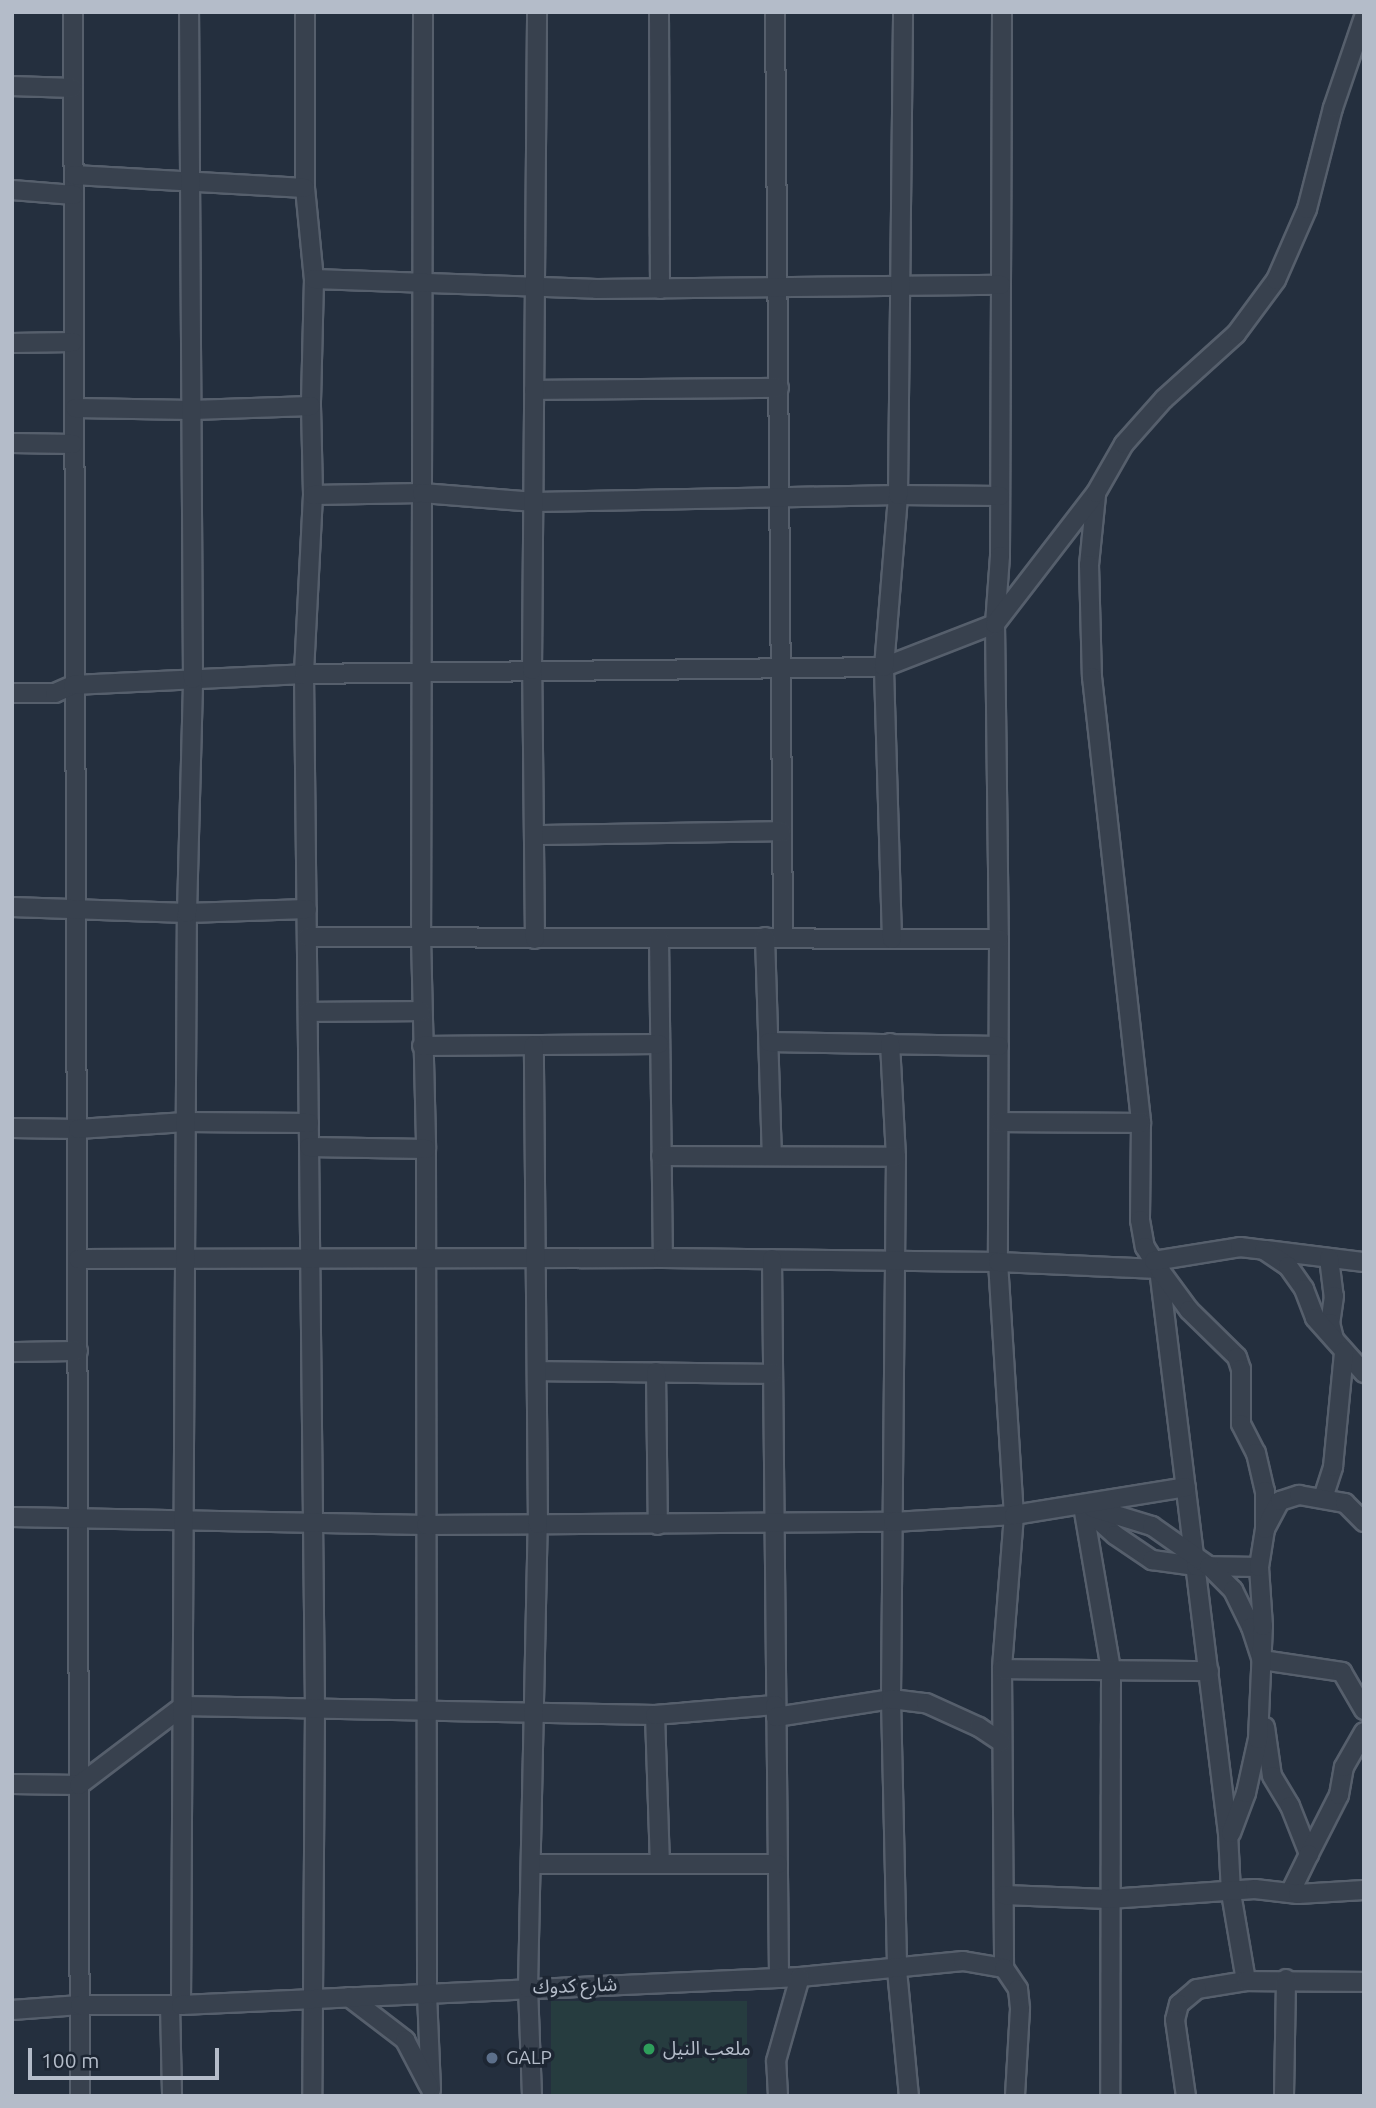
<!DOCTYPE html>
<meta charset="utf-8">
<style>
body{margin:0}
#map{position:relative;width:1376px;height:2108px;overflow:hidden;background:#242f3e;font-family:Ubuntu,"Noto Sans Arabic",sans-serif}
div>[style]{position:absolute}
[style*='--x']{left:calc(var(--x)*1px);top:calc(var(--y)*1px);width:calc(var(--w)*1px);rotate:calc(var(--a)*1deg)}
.green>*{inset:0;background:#263c3f;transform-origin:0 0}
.roads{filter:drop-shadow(2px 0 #565f6c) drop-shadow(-2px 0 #565f6c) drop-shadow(0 2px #565f6c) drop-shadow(0 -2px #565f6c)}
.minor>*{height:18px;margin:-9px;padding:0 9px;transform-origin:9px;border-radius:9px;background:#38414e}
.dots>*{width:19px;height:19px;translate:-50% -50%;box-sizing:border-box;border:4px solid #1d2633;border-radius:50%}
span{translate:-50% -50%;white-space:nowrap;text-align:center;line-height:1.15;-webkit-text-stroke:7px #1d2633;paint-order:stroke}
.street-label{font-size:19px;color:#b4bcc9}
.poi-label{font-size:19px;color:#b4bcc9}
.left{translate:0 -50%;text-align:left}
.frame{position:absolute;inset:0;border:14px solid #b4bcc9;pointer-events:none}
.scale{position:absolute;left:28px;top:2048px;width:191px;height:32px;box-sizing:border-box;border:4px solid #b4bcc9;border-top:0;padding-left:9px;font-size:21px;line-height:24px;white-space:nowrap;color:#b4bcc9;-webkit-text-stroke:5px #1d2633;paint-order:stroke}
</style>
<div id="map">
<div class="green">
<i style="left:551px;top:2001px;width:196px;height:95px"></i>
</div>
<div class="roads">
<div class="minor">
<i style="--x:73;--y:12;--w:2084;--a:89.81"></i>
<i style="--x:305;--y:12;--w:176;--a:90"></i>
<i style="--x:305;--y:188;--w:91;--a:84.4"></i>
<i style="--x:314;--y:279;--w:127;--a:91.4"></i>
<i style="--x:311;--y:406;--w:89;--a:88.7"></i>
<i style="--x:313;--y:495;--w:179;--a:92.9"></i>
<i style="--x:304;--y:674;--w:1035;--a:89.39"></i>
<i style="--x:315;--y:1709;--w:387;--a:90.4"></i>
<i style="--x:423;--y:12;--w:925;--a:90.12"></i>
<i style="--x:421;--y:937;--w:212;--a:88.6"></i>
<i style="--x:426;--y:1149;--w:845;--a:89.93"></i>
<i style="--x:427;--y:1994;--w:96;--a:87.6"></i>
<i style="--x:659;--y:12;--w:277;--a:89.8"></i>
<i style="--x:775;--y:12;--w:925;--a:89.5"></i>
<i style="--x:1002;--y:12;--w:544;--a:90.21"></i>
<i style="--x:1000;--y:556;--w:68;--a:94.2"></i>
<i style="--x:995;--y:624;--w:315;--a:89.3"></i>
<i style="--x:999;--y:939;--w:323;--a:90.2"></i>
<i style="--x:998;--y:1262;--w:254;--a:86.4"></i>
<i style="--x:1014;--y:1515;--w:154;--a:94.5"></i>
<i style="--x:1002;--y:1669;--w:299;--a:89.6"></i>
<i style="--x:12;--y:86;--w:61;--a:1.9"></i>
<i style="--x:74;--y:175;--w:231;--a:3.2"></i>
<i style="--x:12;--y:190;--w:62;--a:4.6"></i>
<i style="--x:314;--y:279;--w:283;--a:2"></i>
<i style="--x:597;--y:289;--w:404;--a:-0.6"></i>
<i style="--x:12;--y:343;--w:61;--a:-0.9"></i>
<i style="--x:534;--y:390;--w:245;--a:-0.5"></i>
<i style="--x:75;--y:408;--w:117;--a:1"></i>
<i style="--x:192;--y:410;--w:119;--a:-1.9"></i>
<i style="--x:12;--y:443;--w:61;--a:0.9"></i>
<i style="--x:313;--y:495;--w:109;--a:-1.1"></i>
<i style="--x:422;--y:493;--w:113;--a:4.6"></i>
<i style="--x:535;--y:502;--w:363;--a:-1.1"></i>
<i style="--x:898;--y:495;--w:102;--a:0.6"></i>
<i style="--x:1096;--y:495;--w:70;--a:95.7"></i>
<i style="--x:1089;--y:565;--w:112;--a:88.5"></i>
<i style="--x:1092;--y:677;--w:449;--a:83.7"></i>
<i style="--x:1141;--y:1123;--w:97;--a:90.6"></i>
<i style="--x:1140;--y:1220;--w:27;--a:80"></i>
<i style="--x:1145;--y:1247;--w:26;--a:58"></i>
<i style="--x:1159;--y:1269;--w:568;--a:83.03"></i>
<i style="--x:1228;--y:1833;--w:60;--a:87.1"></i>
<i style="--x:1231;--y:1893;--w:89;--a:80.3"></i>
<i style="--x:1246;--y:1981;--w:50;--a:170.7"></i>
<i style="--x:1197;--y:1989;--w:23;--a:140"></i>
<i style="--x:1179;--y:2004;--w:16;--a:104"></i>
<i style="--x:1175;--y:2020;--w:77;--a:81.8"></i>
<i style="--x:12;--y:693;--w:43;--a:0"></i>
<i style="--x:55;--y:693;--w:20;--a:-24"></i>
<i style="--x:73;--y:685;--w:231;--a:-2.7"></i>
<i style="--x:304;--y:674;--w:580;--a:-0.69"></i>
<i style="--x:884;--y:667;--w:119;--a:-21.2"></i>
<i style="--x:995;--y:624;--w:165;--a:-52.4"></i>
<i style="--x:1096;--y:493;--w:56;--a:-60.3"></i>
<i style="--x:1124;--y:444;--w:60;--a:-48.4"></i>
<i style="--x:1164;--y:399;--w:97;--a:-42.1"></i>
<i style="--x:1236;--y:334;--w:67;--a:-53.5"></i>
<i style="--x:1276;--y:280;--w:77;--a:-66.4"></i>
<i style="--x:1307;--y:209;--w:104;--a:-75.6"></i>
<i style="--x:1333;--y:108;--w:96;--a:-71.2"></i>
<i style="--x:536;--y:835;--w:246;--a:-0.9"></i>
<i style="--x:12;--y:907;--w:175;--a:2"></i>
<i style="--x:187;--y:913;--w:120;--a:-1.9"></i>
<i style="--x:307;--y:937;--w:692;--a:0.17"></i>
<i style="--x:765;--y:937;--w:218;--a:88.2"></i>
<i style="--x:659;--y:938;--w:320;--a:89.3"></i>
<i style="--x:535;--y:939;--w:269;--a:-90.6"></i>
<i style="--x:532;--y:670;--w:658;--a:-89.56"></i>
<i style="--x:892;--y:939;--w:272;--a:-91.7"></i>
<i style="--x:884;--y:667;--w:173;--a:-85.3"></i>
<i style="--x:898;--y:495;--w:483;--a:-89.4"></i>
<i style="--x:308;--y:1012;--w:113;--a:-0.5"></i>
<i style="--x:769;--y:1042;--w:230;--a:1"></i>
<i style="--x:890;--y:1043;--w:114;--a:87"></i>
<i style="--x:896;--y:1157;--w:542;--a:90.53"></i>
<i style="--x:891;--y:1699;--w:271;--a:88.7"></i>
<i style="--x:897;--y:1970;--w:127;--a:84.6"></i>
<i style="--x:422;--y:1046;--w:237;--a:-0.5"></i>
<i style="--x:999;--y:1122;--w:142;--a:0.4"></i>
<i style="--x:12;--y:1128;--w:66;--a:0.9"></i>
<i style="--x:78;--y:1129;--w:108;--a:-3.7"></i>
<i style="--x:186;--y:1122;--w:123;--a:0.5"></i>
<i style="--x:309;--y:1147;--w:117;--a:1"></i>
<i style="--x:661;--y:1156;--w:235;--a:0.2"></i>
<i style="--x:1266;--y:1250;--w:99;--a:7"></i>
<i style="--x:1329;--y:1258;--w:38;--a:83"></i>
<i style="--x:1334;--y:1296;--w:27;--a:98"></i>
<i style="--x:1330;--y:1323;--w:16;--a:76"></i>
<i style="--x:78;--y:1259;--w:585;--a:-0.1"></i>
<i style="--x:663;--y:1258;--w:335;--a:0.7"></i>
<i style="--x:998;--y:1262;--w:161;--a:2.5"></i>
<i style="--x:1159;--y:1269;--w:51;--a:53.8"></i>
<i style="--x:1189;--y:1310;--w:67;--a:44.4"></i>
<i style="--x:1237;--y:1357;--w:13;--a:72"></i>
<i style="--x:1241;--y:1369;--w:55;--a:90"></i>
<i style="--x:1241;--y:1424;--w:33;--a:63"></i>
<i style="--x:1256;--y:1453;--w:39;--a:77"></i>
<i style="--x:1265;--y:1491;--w:38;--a:90"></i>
<i style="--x:772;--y:1259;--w:719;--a:89.44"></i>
<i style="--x:1154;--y:1261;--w:87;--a:-9.2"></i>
<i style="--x:1240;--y:1247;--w:24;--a:7"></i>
<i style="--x:1264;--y:1250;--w:29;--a:34"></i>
<i style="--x:1288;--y:1266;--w:28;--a:55"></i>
<i style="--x:1304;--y:1289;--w:31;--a:69"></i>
<i style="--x:1315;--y:1318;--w:74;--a:48.3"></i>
<i style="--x:12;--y:1352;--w:66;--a:-0.9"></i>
<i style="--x:537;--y:1371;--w:235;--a:0.7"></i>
<i style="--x:656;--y:1372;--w:153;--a:89.3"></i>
<i style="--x:1323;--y:1498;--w:33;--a:-72"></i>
<i style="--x:1333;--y:1467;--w:116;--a:-84.5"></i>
<i style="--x:1083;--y:1506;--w:166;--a:80.3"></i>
<i style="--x:1111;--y:1670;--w:426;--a:90.1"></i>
<i style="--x:1083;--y:1506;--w:43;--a:42.2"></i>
<i style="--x:1115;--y:1535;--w:45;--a:34"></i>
<i style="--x:1152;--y:1560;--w:44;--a:7.8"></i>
<i style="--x:1196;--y:1566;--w:63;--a:0.9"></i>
<i style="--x:1093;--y:1508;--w:62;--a:17"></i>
<i style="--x:1152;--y:1526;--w:70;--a:35.1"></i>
<i style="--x:1209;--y:1566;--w:34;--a:45"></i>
<i style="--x:1233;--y:1590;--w:41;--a:64.1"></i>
<i style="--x:1251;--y:1627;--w:35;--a:72"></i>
<i style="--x:1262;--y:1660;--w:81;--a:8.5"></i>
<i style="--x:1342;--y:1672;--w:44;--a:59.9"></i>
<i style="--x:12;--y:1517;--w:414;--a:1.1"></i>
<i style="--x:426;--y:1525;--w:467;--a:-0.4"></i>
<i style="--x:893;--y:1522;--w:121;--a:-3.3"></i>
<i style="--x:1014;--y:1515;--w:174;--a:-9.2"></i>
<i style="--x:1002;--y:1669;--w:207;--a:0.6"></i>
<i style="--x:655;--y:1715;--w:149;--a:88.1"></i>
<i style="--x:1265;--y:1727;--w:49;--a:81.9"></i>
<i style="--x:1272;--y:1776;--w:35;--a:59"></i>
<i style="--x:1290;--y:1806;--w:52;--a:68.4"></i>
<i style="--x:1309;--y:1854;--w:66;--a:-63"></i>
<i style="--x:1339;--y:1795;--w:28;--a:-80"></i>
<i style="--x:1344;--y:1767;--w:40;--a:-60.3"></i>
<i style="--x:12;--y:1784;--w:67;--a:0.9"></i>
<i style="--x:79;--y:1785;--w:131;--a:-37.2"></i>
<i style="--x:183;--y:1706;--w:472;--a:1.1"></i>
<i style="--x:655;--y:1715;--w:120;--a:-4.8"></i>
<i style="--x:775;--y:1705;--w:12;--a:85"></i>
<i style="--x:776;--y:1717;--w:116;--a:-8.9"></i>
<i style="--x:891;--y:1699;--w:35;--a:7"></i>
<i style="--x:926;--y:1703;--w:58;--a:24.4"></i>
<i style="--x:979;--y:1727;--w:27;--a:34"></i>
<i style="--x:1231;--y:1833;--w:43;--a:-69.4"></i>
<i style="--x:1246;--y:1793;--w:55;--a:-77.5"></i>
<i style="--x:1258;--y:1739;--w:113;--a:-87.5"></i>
<i style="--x:1263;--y:1626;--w:59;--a:-93.9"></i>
<i style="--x:1259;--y:1567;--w:38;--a:-81"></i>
<i style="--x:1265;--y:1529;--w:32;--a:-62"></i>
<i style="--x:1280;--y:1501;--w:20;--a:-18"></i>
<i style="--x:1299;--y:1495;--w:47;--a:9.9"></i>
<i style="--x:1345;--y:1503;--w:27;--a:45"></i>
<i style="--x:532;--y:1864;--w:246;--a:0"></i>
<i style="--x:1290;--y:1893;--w:43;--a:-64"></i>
<i style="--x:1004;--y:1895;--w:105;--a:2.2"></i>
<i style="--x:1109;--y:1899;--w:146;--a:-3.9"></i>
<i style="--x:1255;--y:1889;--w:43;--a:6.6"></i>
<i style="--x:1298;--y:1894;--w:66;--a:-3.5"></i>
<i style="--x:1246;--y:1981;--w:118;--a:0.5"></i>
<i style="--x:349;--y:1997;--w:71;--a:37.5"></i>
<i style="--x:405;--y:2040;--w:52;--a:62.4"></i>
<i style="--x:170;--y:2005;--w:91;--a:88.7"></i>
<i style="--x:181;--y:2005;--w:1092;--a:-89.69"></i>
<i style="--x:187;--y:913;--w:234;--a:-88.5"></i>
<i style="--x:193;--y:679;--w:667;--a:-90.34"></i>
<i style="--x:12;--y:2010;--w:68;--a:-4.2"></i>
<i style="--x:80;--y:2005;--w:101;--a:0"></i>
<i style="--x:181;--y:2005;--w:620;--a:-2.59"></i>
<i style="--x:800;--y:1977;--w:164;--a:-5.6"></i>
<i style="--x:963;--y:1961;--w:42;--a:9.7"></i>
<i style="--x:1004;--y:1968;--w:25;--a:56"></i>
<i style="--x:1018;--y:1989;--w:20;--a:84"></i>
<i style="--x:1020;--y:2009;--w:87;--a:93.3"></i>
<i style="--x:532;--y:2096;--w:108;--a:-92.1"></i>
<i style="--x:528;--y:1988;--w:464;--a:-88.8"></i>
<i style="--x:538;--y:1524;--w:479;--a:-90.5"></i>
<i style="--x:778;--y:2096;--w:35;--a:-93"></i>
<i style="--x:776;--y:2061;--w:87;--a:-74.1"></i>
<i style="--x:1284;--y:2096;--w:117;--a:-89"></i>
</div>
</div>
<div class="dots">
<i style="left:649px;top:2049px;background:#2e9e5b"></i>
<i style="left:492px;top:2058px;background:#5c6f8a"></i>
</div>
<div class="street-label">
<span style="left:575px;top:1986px;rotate:-2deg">شارع كدوك</span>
</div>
<div class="poi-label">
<span class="left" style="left:663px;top:2049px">ملعب النيل</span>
<span class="left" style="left:506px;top:2058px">GALP</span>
</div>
<div class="frame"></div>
<div class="scale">100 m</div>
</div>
